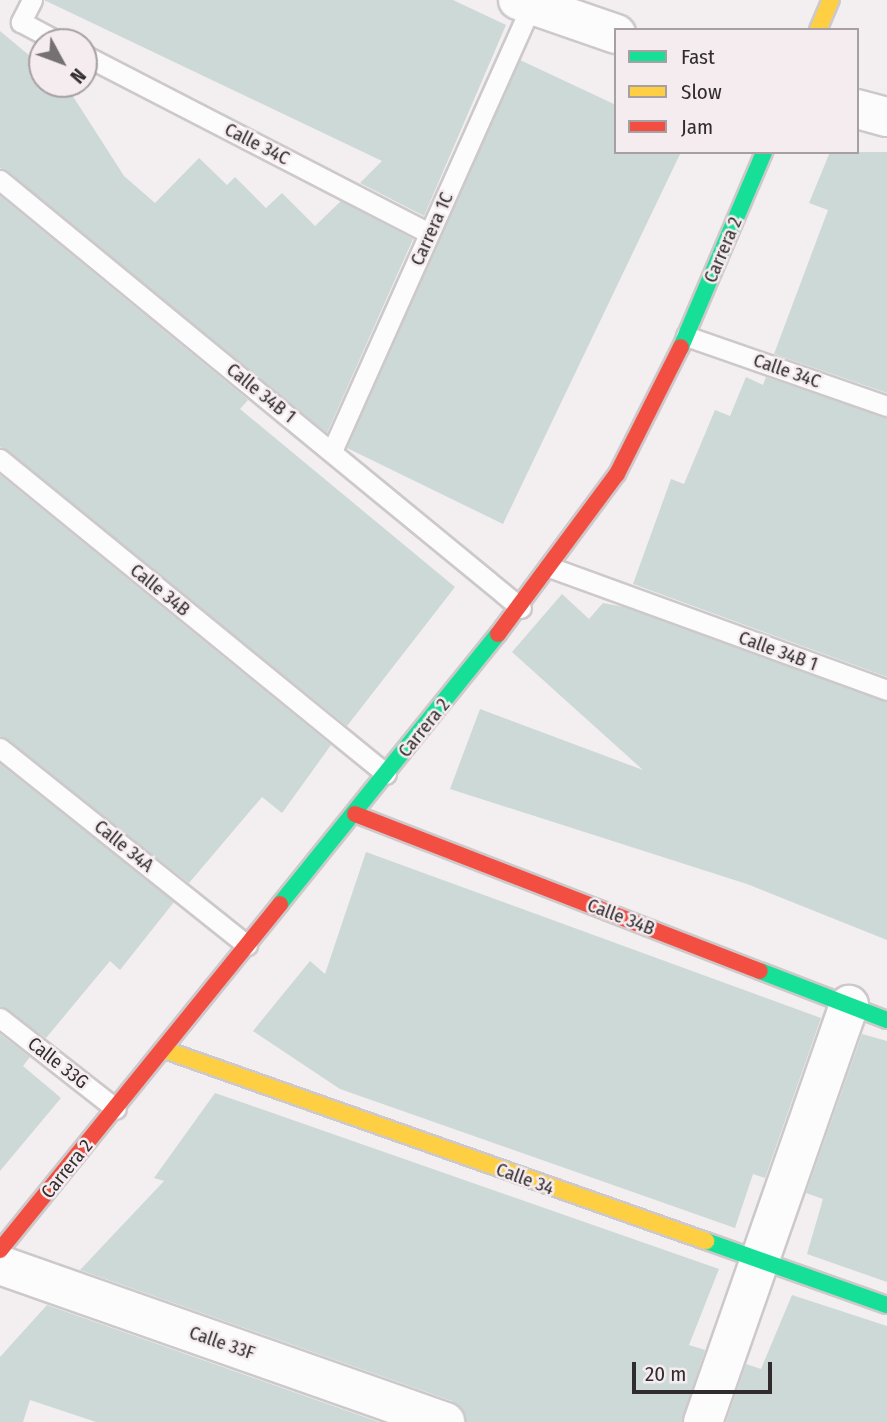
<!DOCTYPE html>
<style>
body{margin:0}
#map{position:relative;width:887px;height:1422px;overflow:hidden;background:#f3eef0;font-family:"Fira Sans Condensed",sans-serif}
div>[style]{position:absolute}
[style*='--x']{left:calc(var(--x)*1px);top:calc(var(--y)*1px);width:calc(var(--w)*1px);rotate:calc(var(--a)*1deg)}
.building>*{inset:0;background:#ccd9d7}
.roads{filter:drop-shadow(2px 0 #cdc9cb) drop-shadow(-2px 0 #cdc9cb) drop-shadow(0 2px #cdc9cb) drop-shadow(0 -2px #cdc9cb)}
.lane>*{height:19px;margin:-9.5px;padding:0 9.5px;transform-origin:9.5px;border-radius:9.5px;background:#fdfcfd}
.street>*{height:38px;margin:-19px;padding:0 19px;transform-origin:19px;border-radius:19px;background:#fdfcfd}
.fast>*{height:16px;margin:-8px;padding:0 8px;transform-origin:8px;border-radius:8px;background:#16e098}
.slow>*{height:16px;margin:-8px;padding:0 8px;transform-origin:8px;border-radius:8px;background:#ffcf43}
.jam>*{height:16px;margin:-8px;padding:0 8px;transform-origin:8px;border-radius:8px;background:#f24e42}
span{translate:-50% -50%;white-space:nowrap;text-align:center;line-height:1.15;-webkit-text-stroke:5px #f5ecef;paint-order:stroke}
.street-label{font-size:19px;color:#312d2f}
.legend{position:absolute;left:614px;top:28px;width:245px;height:126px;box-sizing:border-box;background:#f5ecef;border:2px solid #a7a0a2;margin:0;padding:9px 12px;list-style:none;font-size:21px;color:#312d2f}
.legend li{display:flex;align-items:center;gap:14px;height:35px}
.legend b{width:35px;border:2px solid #a7a0a2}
.north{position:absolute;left:28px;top:28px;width:70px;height:70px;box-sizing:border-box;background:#f5ecef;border:2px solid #a7a0a2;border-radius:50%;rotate:131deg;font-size:19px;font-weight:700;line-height:28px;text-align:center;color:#312d2f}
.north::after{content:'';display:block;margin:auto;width:24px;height:32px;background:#757173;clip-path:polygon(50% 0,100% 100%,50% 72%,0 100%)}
.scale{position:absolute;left:632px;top:1362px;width:140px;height:32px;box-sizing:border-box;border:4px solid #312d2f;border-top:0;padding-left:9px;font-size:21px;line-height:24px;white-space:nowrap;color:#312d2f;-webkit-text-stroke:5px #f5ecef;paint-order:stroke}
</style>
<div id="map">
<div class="building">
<i style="clip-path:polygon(44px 0,453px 0,506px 25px,424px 216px,360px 183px,382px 161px)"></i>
<i style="clip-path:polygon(0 31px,42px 66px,42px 84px,67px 87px,124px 176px,155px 203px,199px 158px,227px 185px,235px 177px,266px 208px,282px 193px,315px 226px,341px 201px,413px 239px,327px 433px,0 168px)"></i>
<i style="clip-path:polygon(520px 60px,616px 105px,616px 152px,681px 152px,503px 524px,347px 448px)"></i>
<i style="clip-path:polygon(830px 152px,887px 152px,887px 393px,774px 354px,828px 210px,809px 203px)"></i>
<i style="clip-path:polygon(0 196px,248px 400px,240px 409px,455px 587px,347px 726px,0 447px)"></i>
<i style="clip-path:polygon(746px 377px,763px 385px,766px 377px,887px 418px,887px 677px,633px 584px,671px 479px,684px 484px,715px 410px,730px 416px)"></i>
<i style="clip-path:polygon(0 475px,331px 745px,282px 813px,262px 797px,189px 883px,0 736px)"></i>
<i style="clip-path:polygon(562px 594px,589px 619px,603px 603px,624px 607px,887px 702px,887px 940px,747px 884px,450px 789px,480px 709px,643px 770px,512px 652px)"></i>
<i style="clip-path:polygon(0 764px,174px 902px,120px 970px,110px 961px,46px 1038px,0 1006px)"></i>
<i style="clip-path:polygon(366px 852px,821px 1018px,765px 1178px,753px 1174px,735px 1228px,340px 1089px,253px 1031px,310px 961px,325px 974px)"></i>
<i style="clip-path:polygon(0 1034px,30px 1057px,23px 1066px,61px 1098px,0 1171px)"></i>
<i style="clip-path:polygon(862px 1034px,887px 1041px,887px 1282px,807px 1254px,823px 1199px,806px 1193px)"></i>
<i style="clip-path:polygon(215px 1093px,719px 1269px,689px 1345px,705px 1350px,682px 1422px,466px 1422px,452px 1401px,80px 1270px,164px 1181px,154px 1178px)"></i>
<i style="clip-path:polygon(792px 1295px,887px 1326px,887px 1422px,726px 1422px,746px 1364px,761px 1369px)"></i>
<i style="clip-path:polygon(47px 1305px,379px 1422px,96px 1422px,30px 1400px,23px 1422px,0 1422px,0 1357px)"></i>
</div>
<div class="roads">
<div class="lane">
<i style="--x:32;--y:0;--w:25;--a:117"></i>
<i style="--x:21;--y:22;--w:43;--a:27.8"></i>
<i style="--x:84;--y:55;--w:388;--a:27.3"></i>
<i style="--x:0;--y:180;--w:674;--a:39.4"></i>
<i style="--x:686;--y:336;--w:213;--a:19.2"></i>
<i style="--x:332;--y:451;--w:487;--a:-65.9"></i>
<i style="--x:0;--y:459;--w:498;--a:39.2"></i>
<i style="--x:552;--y:568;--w:357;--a:20"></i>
<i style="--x:0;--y:748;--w:316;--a:38.6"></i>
<i style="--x:0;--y:1018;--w:147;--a:38.1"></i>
</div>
<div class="street">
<i style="--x:518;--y:0;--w:104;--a:19.1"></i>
<i style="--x:857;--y:109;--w:31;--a:15"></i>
<i style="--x:0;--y:1265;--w:472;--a:19.4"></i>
<i style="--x:703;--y:1422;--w:442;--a:-70.7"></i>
</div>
<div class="fast">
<i style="--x:681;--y:347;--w:212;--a:-66.9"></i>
<i style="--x:280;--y:904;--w:347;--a:-51.1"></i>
<i style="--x:760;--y:971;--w:136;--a:21.1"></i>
<i style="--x:706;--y:1241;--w:192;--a:19.5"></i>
</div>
<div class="slow">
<i style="--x:818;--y:30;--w:33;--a:-67"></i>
<i style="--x:165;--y:1050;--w:574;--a:19.45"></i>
</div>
<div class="jam">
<i style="--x:498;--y:634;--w:199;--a:-53.4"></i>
<i style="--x:617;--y:474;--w:142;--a:-63.3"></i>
<i style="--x:355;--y:814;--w:434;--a:21.2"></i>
<i style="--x:0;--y:1250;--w:445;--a:-51"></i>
</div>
</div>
<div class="street-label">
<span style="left:257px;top:144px;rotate:27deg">Calle 34C</span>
<span style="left:432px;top:229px;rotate:-66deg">Carrera 1C</span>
<span style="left:723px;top:250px;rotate:-67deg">Carrera 2</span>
<span style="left:787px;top:371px;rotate:19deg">Calle 34C</span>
<span style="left:261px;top:393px;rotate:39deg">Calle 34B 1</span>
<span style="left:160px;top:590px;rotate:39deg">Calle 34B</span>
<span style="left:778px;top:651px;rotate:20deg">Calle 34B 1</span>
<span style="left:424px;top:728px;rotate:-51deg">Carrera 2</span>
<span style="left:124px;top:846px;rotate:39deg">Calle 34A</span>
<span style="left:621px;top:917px;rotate:21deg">Calle 34B</span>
<span style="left:58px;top:1063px;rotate:38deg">Calle 33G</span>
<span style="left:67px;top:1169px;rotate:-51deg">Carrera 2</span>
<span style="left:525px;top:1179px;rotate:20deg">Calle 34</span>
<span style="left:222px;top:1343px;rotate:19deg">Calle 33F</span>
</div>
<ul class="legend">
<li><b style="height:9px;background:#16e098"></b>Fast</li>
<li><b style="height:9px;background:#ffcf43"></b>Slow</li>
<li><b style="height:9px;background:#f24e42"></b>Jam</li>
</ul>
<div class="north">N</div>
<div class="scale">20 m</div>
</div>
